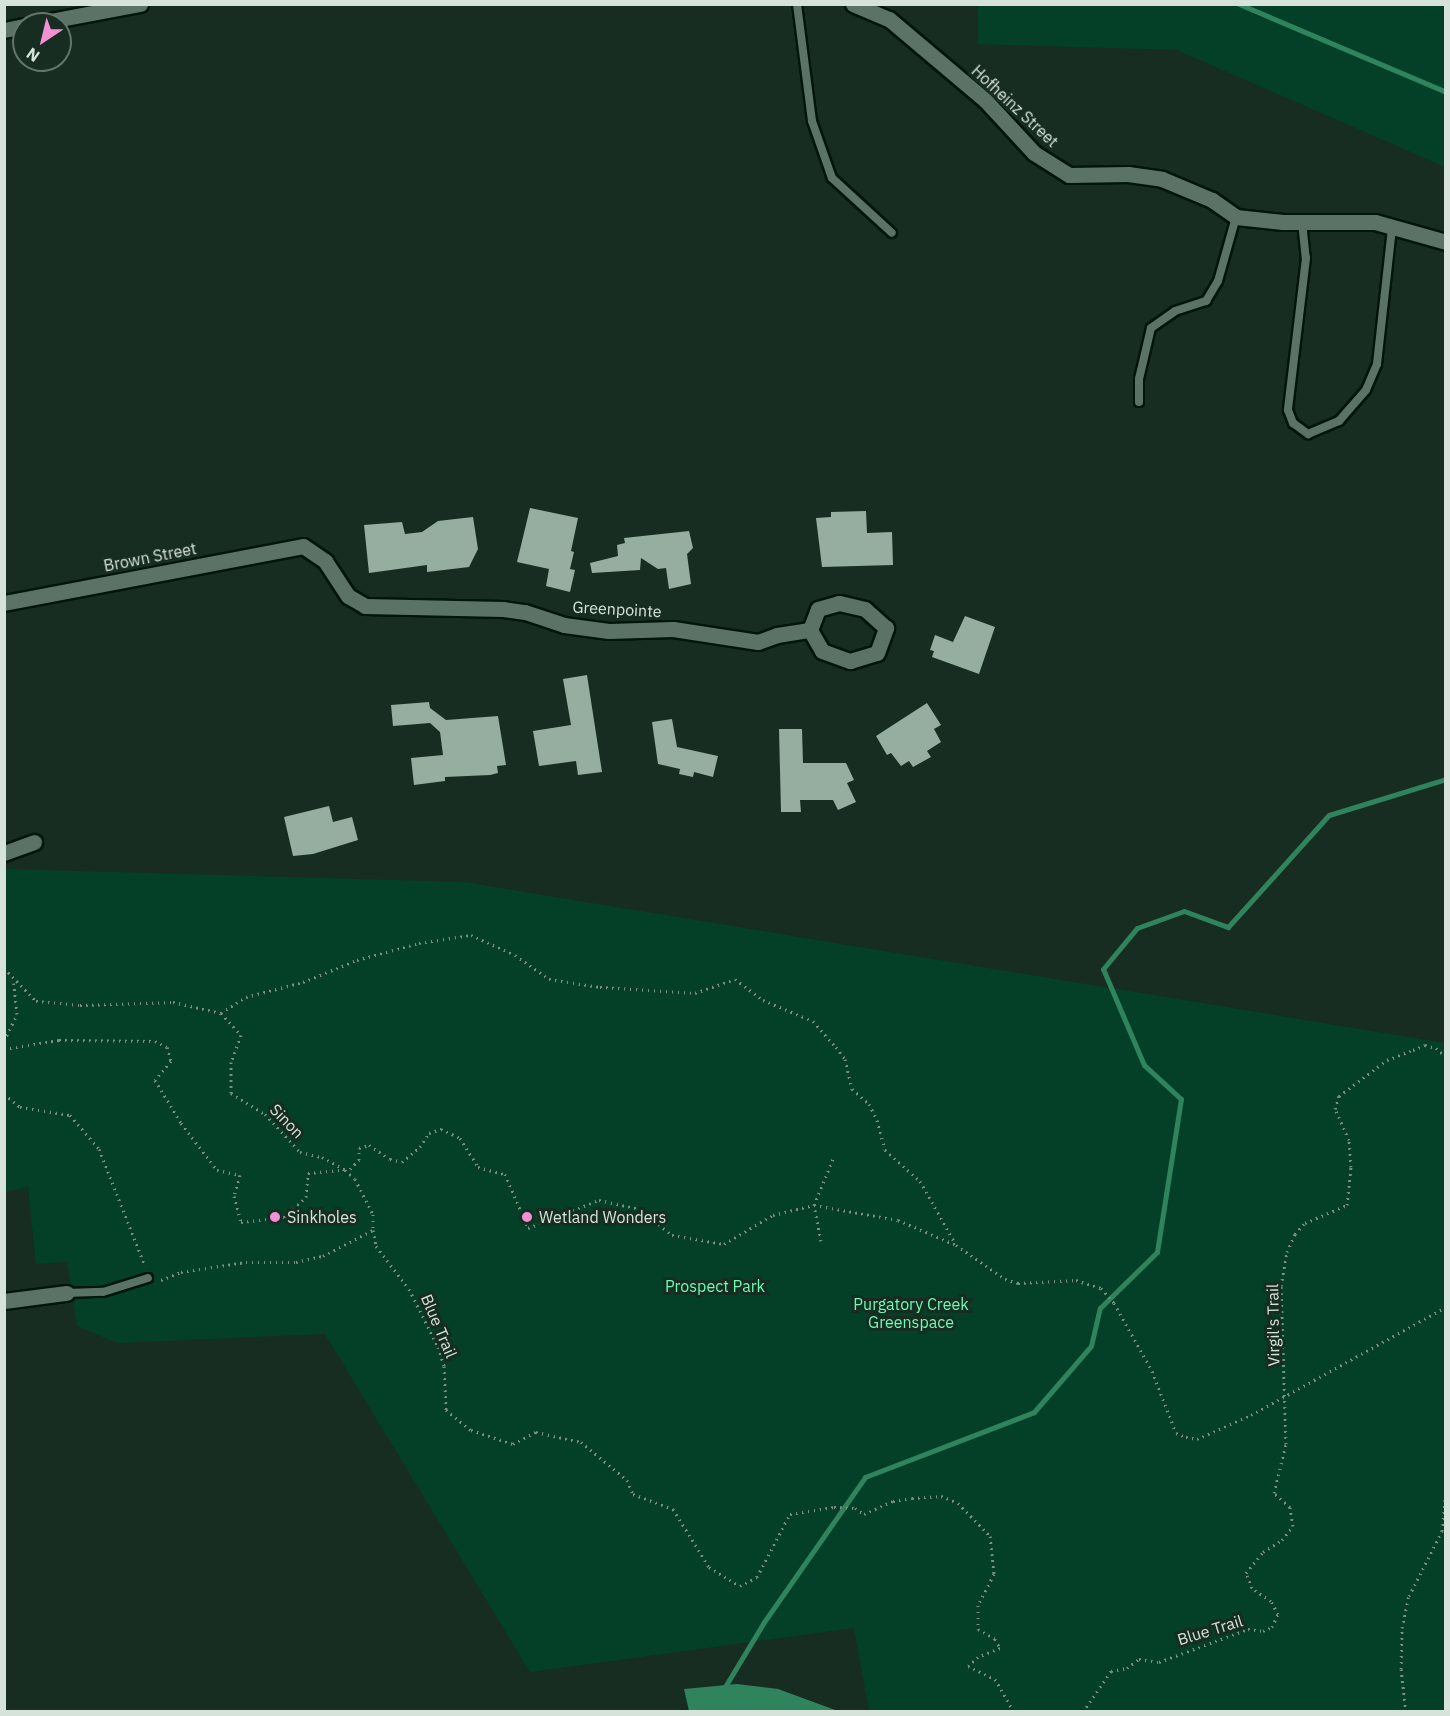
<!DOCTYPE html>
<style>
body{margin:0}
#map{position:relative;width:1450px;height:1716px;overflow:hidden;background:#172d21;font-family:"IBM Plex Sans",sans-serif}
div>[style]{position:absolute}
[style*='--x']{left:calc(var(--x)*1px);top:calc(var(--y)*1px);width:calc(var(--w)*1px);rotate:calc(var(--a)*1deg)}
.green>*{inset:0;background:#034027}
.water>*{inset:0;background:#2f845d}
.stream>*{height:5px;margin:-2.5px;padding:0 2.5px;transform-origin:2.5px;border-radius:2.5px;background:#2f845d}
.building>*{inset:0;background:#95ae9f}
.path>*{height:3px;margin-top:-1.5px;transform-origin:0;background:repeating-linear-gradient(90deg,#7d8e85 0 1.5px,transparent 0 6px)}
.roads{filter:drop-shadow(2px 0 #02150a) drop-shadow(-2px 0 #02150a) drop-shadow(0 2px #02150a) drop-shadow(0 -2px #02150a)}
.service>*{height:8px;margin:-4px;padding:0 4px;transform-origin:4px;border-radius:4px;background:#5b7366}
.minor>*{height:15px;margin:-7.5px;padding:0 7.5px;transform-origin:7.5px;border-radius:7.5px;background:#5b7366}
.dots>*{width:16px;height:16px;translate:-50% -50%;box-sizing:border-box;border:3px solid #172d21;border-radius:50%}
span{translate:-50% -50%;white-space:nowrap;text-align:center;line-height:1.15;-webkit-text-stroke:6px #172d21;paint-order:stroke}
.street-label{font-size:16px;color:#d6e3db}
.poi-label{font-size:16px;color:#d6e3db}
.left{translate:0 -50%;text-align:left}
.park-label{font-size:16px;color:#6bfcb7}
.frame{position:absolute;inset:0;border:6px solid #d6e3db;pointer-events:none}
.north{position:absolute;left:12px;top:12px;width:60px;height:60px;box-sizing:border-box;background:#172d21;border:2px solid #63766b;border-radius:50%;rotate:215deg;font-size:16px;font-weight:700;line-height:24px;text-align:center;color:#d6e3db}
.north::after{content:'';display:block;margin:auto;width:21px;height:27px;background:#f391d5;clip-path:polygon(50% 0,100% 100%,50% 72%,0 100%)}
</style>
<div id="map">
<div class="green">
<i style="clip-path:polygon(978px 5px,1445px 5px,1445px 167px,1177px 50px,978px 44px)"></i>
<i style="clip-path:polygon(5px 869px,464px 882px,1445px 1043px,1445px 1711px,869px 1711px,854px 1628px,530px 1672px,325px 1334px,117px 1343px,77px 1326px,67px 1262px,36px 1264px,28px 1187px,5px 1192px)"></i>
</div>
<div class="water">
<i style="clip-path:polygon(737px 1684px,778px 1689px,838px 1711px,689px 1711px,684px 1689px)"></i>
</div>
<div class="stream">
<i style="--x:1239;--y:4;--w:225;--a:23"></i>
<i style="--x:723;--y:1690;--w:79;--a:-58.9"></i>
<i style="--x:764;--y:1622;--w:177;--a:-55.1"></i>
<i style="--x:865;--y:1477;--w:181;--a:-21"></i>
<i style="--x:1034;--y:1412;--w:87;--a:-49.2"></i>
<i style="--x:1091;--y:1346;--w:39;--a:-77"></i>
<i style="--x:1100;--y:1308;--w:80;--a:-44.5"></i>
<i style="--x:1157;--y:1252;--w:155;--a:-81.1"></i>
<i style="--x:1181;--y:1099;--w:50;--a:-137.4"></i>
<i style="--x:1144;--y:1065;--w:104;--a:-113.1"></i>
<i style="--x:1103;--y:969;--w:53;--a:-50.3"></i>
<i style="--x:1137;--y:928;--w:50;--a:-19.9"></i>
<i style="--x:1184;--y:911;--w:47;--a:20"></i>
<i style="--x:1228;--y:927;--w:151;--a:-48"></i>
<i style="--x:1329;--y:815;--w:122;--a:-17.1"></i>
</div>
<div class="building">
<i style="clip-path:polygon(530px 508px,578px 518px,571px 551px,574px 552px,570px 569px,575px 570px,570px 592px,546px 586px,549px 569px,517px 562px)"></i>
<i style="clip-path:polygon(866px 511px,867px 533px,892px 532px,893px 565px,822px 567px,816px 518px,831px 517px,831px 512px)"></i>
<i style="clip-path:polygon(473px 517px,478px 549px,469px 567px,427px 572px,427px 565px,369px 573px,364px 525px,402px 522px,405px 534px,422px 532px,438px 521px)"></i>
<i style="clip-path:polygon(689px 531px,693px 548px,687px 554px,691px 584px,669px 589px,666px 568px,658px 569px,641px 558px,640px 570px,592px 573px,590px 563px,618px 556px,617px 545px,625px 543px,624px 538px)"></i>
<i style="clip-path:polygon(965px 616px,995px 627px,979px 674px,932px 657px,934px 651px,930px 650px,935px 635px,953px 642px)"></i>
<i style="clip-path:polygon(587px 675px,602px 772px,578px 775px,576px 761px,539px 766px,533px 731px,571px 725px,563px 679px)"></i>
<i style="clip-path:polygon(429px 702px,430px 708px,446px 720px,498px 716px,506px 765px,497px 766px,498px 773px,490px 775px,445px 777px,445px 781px,414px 785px,411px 758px,443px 755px,440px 732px,430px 723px,393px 726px,391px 705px)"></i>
<i style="clip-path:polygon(927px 703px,941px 725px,934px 729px,941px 742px,927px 751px,931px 757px,913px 767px,909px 761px,901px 766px,891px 753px,887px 755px,876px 736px)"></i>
<i style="clip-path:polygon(672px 719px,677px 747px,718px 756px,713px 777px,694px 772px,693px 777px,679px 774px,680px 769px,658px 764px,652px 722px)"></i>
<i style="clip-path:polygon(779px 729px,802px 729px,803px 763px,846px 763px,854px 780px,847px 783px,856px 802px,838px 810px,833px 800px,800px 800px,801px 812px,781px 812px)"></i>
<i style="clip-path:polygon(329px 806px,333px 822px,352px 817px,358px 840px,313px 854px,293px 856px,284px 817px)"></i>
</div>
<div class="path">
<i style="--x:4;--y:968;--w:46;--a:45.9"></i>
<i style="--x:36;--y:1001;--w:44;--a:5.2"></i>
<i style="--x:80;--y:1005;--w:93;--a:-1.8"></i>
<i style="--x:173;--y:1002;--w:49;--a:12.9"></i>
<i style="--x:221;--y:1013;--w:30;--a:-33"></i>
<i style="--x:246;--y:997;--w:59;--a:-14.7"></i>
<i style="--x:303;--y:982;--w:58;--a:-22.2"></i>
<i style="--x:357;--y:960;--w:64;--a:-15.3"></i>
<i style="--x:419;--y:943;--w:53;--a:-8.7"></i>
<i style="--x:471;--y:935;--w:48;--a:24.4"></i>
<i style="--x:515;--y:955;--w:42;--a:35.2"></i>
<i style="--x:549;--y:979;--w:52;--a:8.9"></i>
<i style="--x:600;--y:987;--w:95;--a:3.6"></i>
<i style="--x:695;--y:993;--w:42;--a:-19.3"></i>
<i style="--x:735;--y:979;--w:35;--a:37"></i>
<i style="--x:763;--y:1000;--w:54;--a:22.8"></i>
<i style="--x:813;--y:1021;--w:35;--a:49"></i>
<i style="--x:836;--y:1047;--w:15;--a:53"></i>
<i style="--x:845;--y:1059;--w:31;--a:77"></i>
<i style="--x:852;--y:1089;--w:23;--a:41"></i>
<i style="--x:869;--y:1104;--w:18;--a:63"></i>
<i style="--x:877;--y:1120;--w:31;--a:75"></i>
<i style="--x:885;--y:1150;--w:47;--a:41.5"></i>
<i style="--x:920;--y:1181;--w:71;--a:60.6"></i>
<i style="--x:221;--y:1013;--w:30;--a:48"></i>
<i style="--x:241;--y:1035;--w:29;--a:110"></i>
<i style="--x:231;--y:1062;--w:31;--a:90"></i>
<i style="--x:231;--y:1093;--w:40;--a:32"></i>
<i style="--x:265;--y:1114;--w:52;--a:47.4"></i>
<i style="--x:300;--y:1152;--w:23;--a:13"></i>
<i style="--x:322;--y:1157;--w:26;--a:29"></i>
<i style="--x:345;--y:1170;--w:13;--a:42"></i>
<i style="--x:355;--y:1179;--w:39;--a:63"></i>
<i style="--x:373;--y:1214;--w:16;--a:90"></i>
<i style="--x:4;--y:1041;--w:30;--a:-64"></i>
<i style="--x:17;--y:1014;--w:31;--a:-96"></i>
<i style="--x:4;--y:1049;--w:56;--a:-9.3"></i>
<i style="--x:59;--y:1040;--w:96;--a:0.6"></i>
<i style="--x:155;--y:1041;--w:13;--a:27"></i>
<i style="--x:167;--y:1047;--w:15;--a:74"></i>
<i style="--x:171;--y:1061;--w:25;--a:130"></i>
<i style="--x:155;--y:1080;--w:50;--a:58.8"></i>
<i style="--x:181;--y:1123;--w:59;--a:52.5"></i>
<i style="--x:217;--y:1170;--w:24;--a:12"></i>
<i style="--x:240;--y:1175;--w:22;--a:106"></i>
<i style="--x:234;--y:1196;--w:27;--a:75"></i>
<i style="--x:241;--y:1222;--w:43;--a:-6.6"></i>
<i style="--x:284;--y:1217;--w:30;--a:-42"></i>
<i style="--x:306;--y:1197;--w:24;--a:-85"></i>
<i style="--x:308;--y:1173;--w:42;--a:-5.4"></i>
<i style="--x:350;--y:1169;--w:13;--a:-45"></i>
<i style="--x:359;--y:1160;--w:12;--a:-90"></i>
<i style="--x:359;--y:1148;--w:10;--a:-17"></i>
<i style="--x:369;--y:1145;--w:25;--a:34"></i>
<i style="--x:390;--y:1159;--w:12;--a:14"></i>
<i style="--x:402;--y:1162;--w:23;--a:-40"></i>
<i style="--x:420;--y:1147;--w:17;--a:-57"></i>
<i style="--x:429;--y:1133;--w:13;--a:-18"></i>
<i style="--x:441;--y:1129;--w:21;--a:25"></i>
<i style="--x:460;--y:1138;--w:34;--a:58"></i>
<i style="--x:478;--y:1167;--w:28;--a:15"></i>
<i style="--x:505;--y:1174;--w:59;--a:66.9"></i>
<i style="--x:528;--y:1228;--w:76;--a:-21.5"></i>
<i style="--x:599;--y:1200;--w:42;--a:12.4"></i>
<i style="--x:640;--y:1209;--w:41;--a:39.1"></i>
<i style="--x:672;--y:1235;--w:53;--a:9.8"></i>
<i style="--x:724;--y:1244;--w:57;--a:-30.6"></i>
<i style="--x:773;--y:1215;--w:42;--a:-13.7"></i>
<i style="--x:814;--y:1205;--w:85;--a:10.1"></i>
<i style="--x:898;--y:1220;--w:63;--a:23.3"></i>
<i style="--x:956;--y:1245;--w:60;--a:34.8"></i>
<i style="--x:1005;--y:1279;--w:14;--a:17"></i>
<i style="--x:1018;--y:1283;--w:58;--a:-3"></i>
<i style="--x:1076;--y:1280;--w:26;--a:18"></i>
<i style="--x:1101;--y:1288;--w:20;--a:49"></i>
<i style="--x:1114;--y:1303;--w:78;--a:60.8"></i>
<i style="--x:1152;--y:1371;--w:66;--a:68.8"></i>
<i style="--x:1176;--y:1433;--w:11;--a:22"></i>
<i style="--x:1186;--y:1437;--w:11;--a:10"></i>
<i style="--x:1197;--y:1439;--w:59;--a:-24"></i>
<i style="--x:1251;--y:1415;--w:223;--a:-29"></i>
<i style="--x:4;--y:1094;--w:21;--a:39"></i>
<i style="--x:20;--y:1107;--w:51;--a:9.1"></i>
<i style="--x:70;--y:1115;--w:45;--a:49.5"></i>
<i style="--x:99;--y:1149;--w:126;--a:68.5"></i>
<i style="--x:821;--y:1241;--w:37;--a:-101"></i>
<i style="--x:814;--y:1205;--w:50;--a:-67.6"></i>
<i style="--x:161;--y:1280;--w:22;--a:-22"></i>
<i style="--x:181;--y:1272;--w:66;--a:-8.7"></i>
<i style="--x:246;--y:1262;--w:50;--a:0"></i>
<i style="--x:296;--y:1262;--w:28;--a:-13"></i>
<i style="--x:323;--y:1256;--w:56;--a:-27.5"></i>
<i style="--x:373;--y:1230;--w:16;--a:79"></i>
<i style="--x:376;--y:1246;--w:54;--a:52.5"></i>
<i style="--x:409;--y:1289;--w:65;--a:63.4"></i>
<i style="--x:438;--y:1347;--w:20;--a:72"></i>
<i style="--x:444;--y:1366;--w:44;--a:87.4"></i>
<i style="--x:446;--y:1410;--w:32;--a:39"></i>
<i style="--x:471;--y:1430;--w:44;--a:18.4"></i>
<i style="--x:513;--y:1444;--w:26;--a:-28"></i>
<i style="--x:536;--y:1432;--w:46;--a:12.5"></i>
<i style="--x:581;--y:1442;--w:60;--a:39.6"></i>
<i style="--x:627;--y:1480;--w:15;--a:67"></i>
<i style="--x:633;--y:1494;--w:43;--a:20.6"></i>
<i style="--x:673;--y:1509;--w:68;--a:58.2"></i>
<i style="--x:709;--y:1567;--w:36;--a:32"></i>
<i style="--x:740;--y:1586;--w:19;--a:-28"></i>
<i style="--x:757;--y:1577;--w:71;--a:-62.4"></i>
<i style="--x:790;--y:1514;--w:45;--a:-9"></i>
<i style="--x:834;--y:1507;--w:21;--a:3"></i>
<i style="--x:855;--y:1508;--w:11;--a:34"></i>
<i style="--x:864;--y:1514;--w:32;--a:-24"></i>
<i style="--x:893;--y:1501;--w:19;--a:-9"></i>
<i style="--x:912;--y:1498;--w:29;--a:-4"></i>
<i style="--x:941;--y:1496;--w:18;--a:22"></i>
<i style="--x:958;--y:1503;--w:46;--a:45.9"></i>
<i style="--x:990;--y:1536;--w:38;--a:84"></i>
<i style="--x:994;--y:1574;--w:35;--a:117"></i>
<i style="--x:978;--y:1605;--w:24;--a:90"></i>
<i style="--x:978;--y:1629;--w:20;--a:30"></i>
<i style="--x:995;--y:1639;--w:10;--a:61"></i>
<i style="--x:1000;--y:1648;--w:24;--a:158"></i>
<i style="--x:978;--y:1657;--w:13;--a:138"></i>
<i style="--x:968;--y:1666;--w:30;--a:26"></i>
<i style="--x:995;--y:1679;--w:38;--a:60"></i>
<i style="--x:1083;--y:1712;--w:50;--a:-55.7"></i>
<i style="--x:1111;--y:1671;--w:16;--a:-11"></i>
<i style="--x:1127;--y:1668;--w:15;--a:-37"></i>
<i style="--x:1139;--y:1659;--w:20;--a:9"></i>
<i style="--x:1159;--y:1662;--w:95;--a:-20.3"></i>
<i style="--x:1248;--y:1629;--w:15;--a:8"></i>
<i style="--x:1263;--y:1631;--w:10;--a:-24"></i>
<i style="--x:1272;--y:1627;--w:14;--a:-65"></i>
<i style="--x:1278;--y:1614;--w:15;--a:-118"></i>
<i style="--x:1271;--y:1601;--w:23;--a:-146"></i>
<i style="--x:1252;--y:1588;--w:16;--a:-112"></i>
<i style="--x:1246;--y:1573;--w:27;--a:-51"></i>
<i style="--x:1263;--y:1552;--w:22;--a:-32"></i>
<i style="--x:1282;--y:1540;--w:18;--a:-52"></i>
<i style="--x:1293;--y:1526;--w:19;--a:-99"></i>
<i style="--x:1290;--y:1507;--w:21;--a:-139"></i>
<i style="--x:1274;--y:1493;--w:50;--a:-76.2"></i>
<i style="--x:1286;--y:1444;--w:158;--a:-91.8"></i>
<i style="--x:1281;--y:1286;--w:35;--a:-80"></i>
<i style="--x:1287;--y:1252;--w:20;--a:-66"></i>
<i style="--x:1295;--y:1234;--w:15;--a:-48"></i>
<i style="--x:1305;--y:1223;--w:46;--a:-23.2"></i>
<i style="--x:1347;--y:1205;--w:38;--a:-84"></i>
<i style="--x:1351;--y:1167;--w:27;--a:-94"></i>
<i style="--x:1349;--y:1140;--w:34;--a:-114"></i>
<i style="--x:1335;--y:1109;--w:14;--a:-73"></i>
<i style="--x:1339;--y:1096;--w:60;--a:-36.9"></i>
<i style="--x:1387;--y:1060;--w:28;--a:-21"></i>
<i style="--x:1413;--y:1050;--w:13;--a:-23"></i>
<i style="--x:1425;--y:1045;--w:11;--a:15"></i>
<i style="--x:1436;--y:1048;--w:13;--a:42"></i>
<i style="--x:1406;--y:1712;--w:43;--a:-96.6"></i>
<i style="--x:1401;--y:1669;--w:41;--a:-88.6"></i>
<i style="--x:1402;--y:1628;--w:33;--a:-78"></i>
<i style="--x:1409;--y:1596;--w:73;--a:-63.1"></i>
<i style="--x:1442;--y:1531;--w:41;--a:-84.4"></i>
</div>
<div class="roads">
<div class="service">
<i style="--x:797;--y:4;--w:118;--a:82.7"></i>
<i style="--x:812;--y:121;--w:60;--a:70.7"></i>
<i style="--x:832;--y:178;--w:81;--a:42.5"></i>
<i style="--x:1302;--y:222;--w:36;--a:84"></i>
<i style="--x:1306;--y:258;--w:153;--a:96.8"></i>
<i style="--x:1288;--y:410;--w:14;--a:69"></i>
<i style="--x:1293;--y:423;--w:19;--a:36"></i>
<i style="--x:1308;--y:434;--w:34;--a:-23"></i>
<i style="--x:1339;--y:421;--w:41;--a:-48.9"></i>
<i style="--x:1366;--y:390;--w:28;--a:-67"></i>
<i style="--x:1377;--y:364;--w:137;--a:-83.7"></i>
<i style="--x:1139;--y:402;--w:23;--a:-90"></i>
<i style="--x:1139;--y:379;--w:52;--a:-76.8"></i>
<i style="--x:1151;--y:328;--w:29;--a:-35"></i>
<i style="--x:1175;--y:311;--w:33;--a:-18"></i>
<i style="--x:1206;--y:301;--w:23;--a:-59"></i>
<i style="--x:1218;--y:281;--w:66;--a:-74.3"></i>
<i style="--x:66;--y:1293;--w:37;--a:-2"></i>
<i style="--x:103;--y:1292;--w:47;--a:-17.3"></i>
</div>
<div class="minor">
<i style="--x:853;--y:4;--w:39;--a:23"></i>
<i style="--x:889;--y:19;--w:126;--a:40.2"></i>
<i style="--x:985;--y:100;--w:72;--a:47.2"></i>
<i style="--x:1034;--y:153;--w:41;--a:32.2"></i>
<i style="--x:1069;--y:175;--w:59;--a:-1"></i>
<i style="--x:1128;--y:174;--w:34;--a:8"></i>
<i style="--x:1162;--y:179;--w:54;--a:22.8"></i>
<i style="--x:1212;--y:200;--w:29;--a:35"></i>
<i style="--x:1236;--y:217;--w:47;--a:6.1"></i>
<i style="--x:1283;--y:222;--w:92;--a:0"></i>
<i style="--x:1375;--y:222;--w:74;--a:15.7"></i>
<i style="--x:34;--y:24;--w:108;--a:-10.7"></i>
<i style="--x:4;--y:30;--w:20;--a:-11"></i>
<i style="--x:4;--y:603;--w:304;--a:-10.8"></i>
<i style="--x:303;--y:546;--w:27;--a:34"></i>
<i style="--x:325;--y:561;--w:42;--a:56.7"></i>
<i style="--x:348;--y:596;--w:20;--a:30"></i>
<i style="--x:365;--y:606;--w:138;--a:1.2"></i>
<i style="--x:503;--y:609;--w:22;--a:8"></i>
<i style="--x:525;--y:612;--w:41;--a:18.4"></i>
<i style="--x:564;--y:625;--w:45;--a:7.6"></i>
<i style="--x:609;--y:631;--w:64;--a:-1.8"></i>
<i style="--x:673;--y:629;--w:86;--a:8.7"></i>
<i style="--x:758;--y:642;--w:20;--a:-20"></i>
<i style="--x:777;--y:635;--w:33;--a:-9"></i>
<i style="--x:810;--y:630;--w:24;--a:60"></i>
<i style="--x:822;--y:651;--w:30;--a:20"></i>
<i style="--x:850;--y:661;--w:28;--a:-17"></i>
<i style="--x:877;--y:653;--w:27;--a:-70"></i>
<i style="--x:886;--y:628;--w:28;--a:-138"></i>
<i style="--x:865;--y:609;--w:27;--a:-167"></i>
<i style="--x:839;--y:603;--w:22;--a:164"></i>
<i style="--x:818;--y:609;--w:22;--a:111"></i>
<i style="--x:4;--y:853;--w:32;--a:-20"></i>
<i style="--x:4;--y:1301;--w:63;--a:-7.4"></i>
</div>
</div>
<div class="dots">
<i style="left:275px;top:1217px;background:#f391d5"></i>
<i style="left:527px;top:1217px;background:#f391d5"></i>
</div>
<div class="street-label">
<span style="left:1015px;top:106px;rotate:43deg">Hofheinz Street</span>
<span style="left:150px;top:557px;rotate:-11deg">Brown Street</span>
<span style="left:617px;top:609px;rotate:3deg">Greenpointe</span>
<span style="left:287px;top:1121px;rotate:46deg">Sinon</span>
<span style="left:1273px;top:1325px;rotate:-91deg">Virgil's Trail</span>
<span style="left:439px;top:1326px;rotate:67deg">Blue Trail</span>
<span style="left:1210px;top:1630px;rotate:-17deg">Blue Trail</span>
</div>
<div class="poi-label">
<span class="left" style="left:287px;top:1217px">Sinkholes</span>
<span class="left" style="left:539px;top:1217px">Wetland Wonders</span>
</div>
<div class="park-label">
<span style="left:715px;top:1286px">Prospect Park</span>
<span style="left:911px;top:1313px">Purgatory Creek<br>Greenspace</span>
</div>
<div class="frame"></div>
<div class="north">N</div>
</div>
